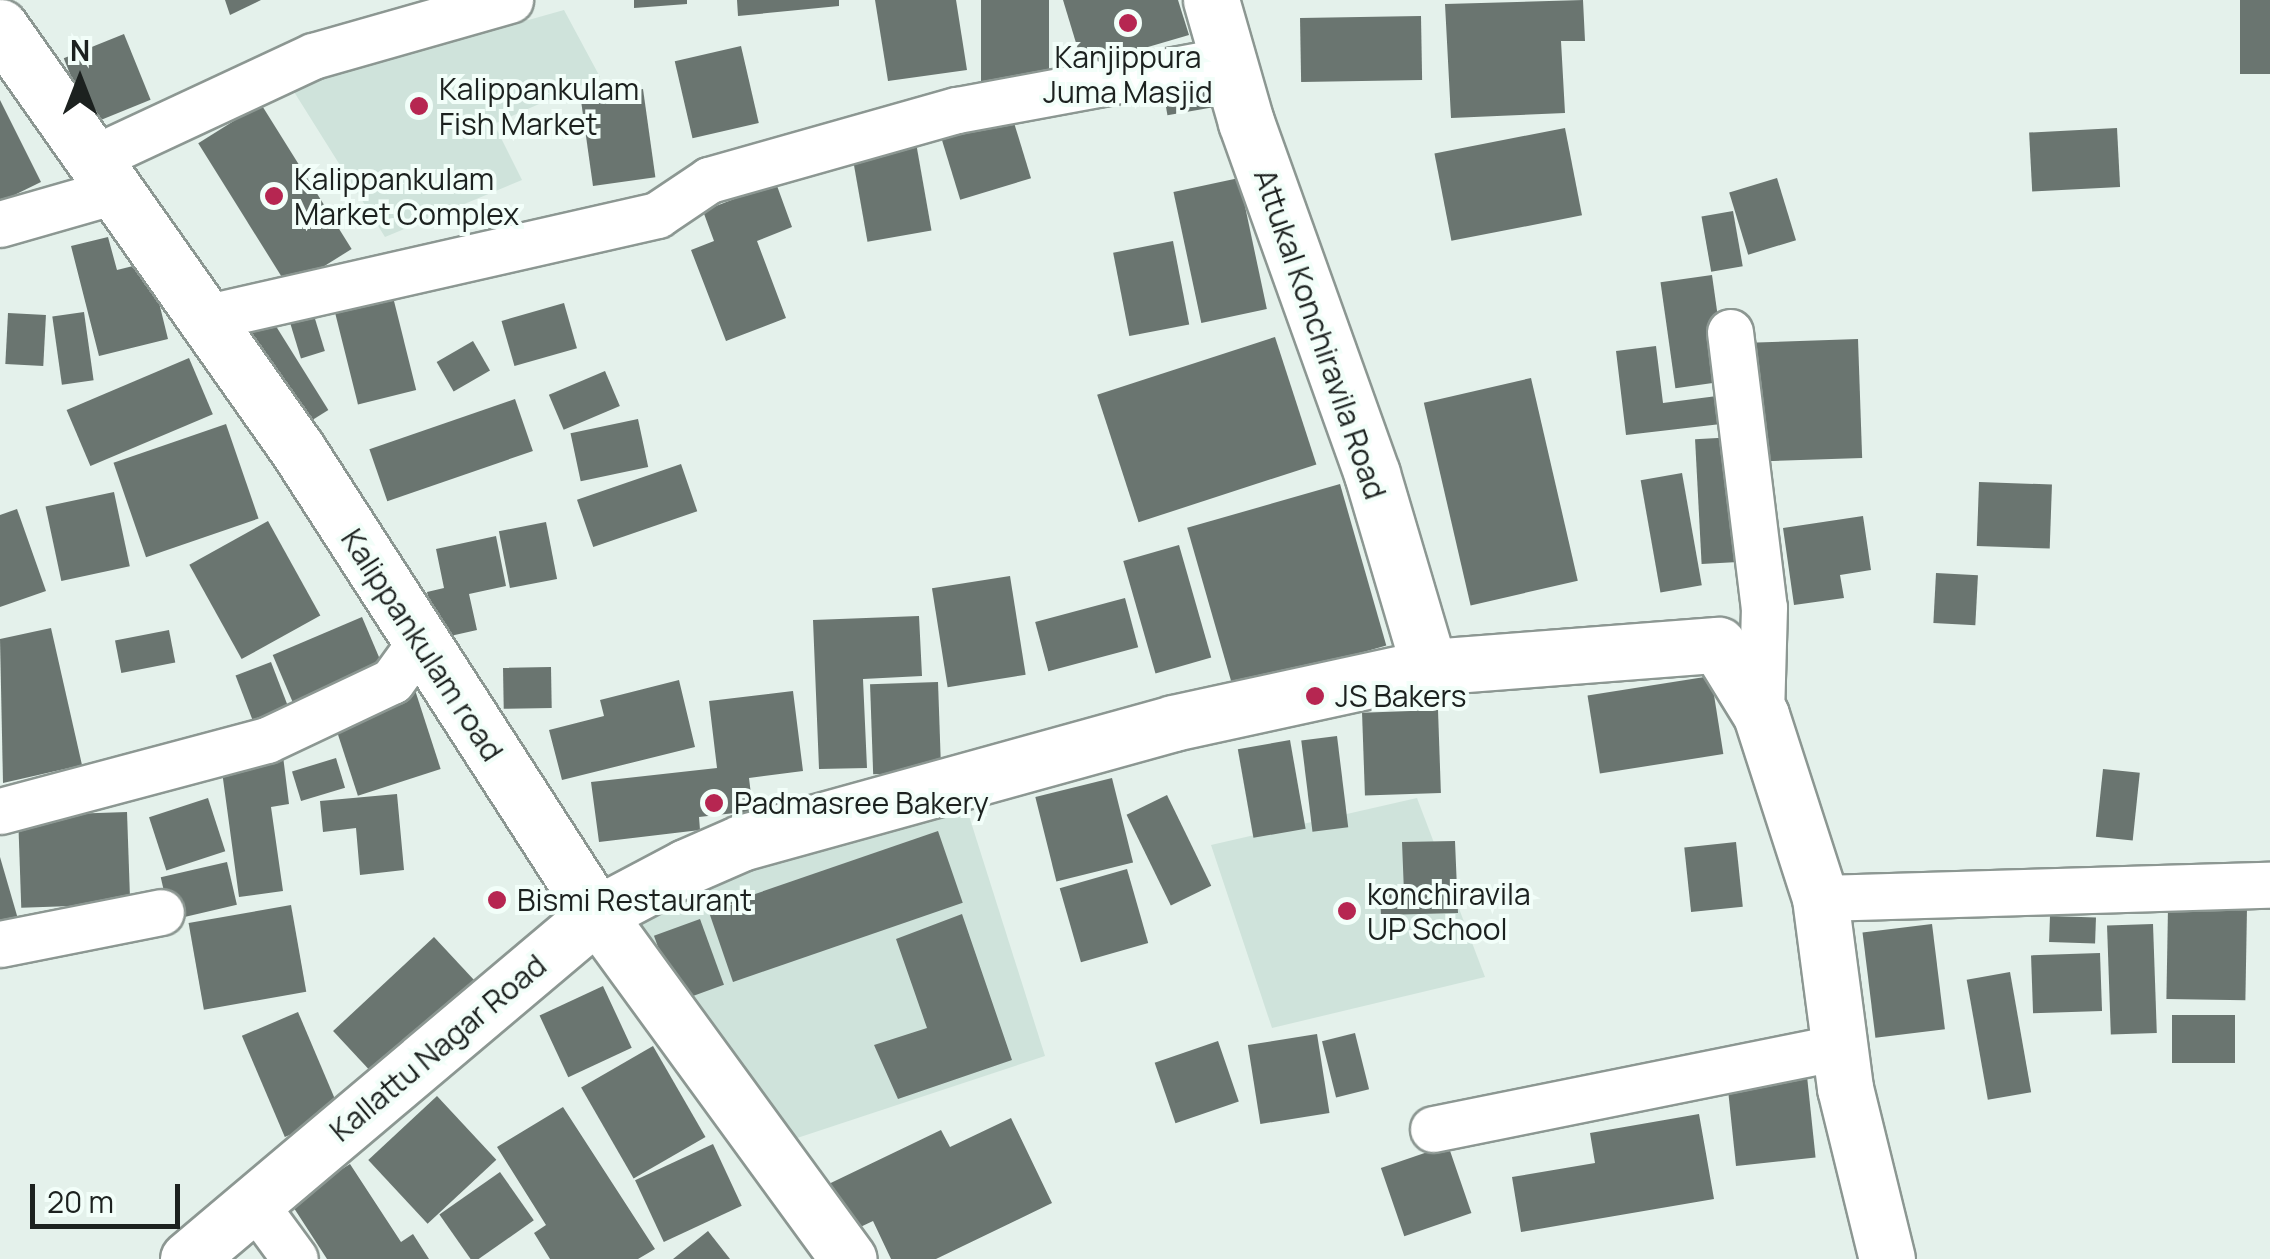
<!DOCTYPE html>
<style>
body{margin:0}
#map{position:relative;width:2270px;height:1259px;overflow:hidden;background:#e4f1eb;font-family:Manrope,sans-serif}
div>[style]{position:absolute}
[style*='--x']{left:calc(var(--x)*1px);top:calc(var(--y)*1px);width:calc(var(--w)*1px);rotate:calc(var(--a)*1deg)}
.built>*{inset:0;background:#cfe3db}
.building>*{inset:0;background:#6a7570;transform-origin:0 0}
.roads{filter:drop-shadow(2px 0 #8c9792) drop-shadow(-2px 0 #8c9792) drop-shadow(0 2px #8c9792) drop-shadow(0 -2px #8c9792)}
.minor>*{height:45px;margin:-22.5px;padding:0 22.5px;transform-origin:22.5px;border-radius:22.5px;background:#fff}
.tertiary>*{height:55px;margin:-27.5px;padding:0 27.5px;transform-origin:27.5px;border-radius:27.5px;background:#fff}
.secondary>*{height:55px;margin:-27.5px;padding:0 27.5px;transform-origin:27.5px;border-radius:27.5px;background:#fff}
.dots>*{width:28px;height:28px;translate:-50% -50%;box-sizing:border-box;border:5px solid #f2fef9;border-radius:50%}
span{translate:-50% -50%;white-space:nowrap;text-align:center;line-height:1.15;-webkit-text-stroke:8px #f2fef9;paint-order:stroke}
.poi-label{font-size:30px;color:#1c211f}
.left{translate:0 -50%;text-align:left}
.street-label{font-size:30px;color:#1c211f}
.north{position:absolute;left:30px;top:30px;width:100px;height:100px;-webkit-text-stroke:8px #f2fef9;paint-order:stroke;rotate:0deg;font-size:28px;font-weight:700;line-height:40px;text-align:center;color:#1c211f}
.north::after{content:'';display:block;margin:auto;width:35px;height:45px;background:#1c211f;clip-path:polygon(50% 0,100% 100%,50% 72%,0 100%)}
.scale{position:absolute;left:30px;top:1184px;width:150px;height:45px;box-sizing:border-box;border:5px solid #1c211f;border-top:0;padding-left:12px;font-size:30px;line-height:35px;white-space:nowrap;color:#1c211f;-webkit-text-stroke:8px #f2fef9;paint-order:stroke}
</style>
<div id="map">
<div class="built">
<i style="clip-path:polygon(564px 10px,600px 77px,494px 124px,522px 180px,385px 237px,291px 87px)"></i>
<i style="clip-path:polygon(1417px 798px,1485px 977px,1272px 1028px,1211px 845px)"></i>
<i style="clip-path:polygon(964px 800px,1045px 1056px,776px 1145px,627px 917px,709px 875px)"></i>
</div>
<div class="building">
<i style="clip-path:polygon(225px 0,261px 0,230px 15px)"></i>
<i style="clip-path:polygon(634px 0,687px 0,687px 4px,634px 8px)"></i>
<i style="clip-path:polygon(737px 0,839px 0,839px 6px,738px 16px)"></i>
<i style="clip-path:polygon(875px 0,956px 0,967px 70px,888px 81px)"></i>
<i style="left:981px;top:0;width:68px;height:88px"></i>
<i style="clip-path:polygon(1063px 0,1178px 0,1189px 35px,1083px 66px)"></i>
<i style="clip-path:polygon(1583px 0,1585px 41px,1561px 41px,1565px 113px,1451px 118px,1445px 4px)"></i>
<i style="left:2240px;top:0;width:30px;height:74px"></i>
<i style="left:1421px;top:16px;width:64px;height:121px;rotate:89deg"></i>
<i style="left:124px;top:34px;width:71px;height:65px;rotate:68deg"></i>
<i style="left:741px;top:46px;width:79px;height:68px;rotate:77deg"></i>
<i style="left:1205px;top:69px;width:39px;height:45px;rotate:80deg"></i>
<i style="left:643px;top:89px;width:89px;height:63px;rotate:82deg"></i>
<i style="clip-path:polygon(0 100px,41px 182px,0 202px)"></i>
<i style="left:261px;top:104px;width:171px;height:74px;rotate:58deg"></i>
<i style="left:1012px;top:116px;width:65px;height:74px;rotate:73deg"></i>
<i style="left:1565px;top:128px;width:89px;height:133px;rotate:79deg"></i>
<i style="left:2117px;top:128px;width:59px;height:88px;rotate:87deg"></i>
<i style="left:915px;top:137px;width:95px;height:65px;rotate:80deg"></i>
<i style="left:1239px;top:178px;width:134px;height:67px;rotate:78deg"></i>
<i style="left:1777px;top:178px;width:65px;height:50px;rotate:73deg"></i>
<i style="clip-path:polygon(776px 183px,792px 227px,757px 241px,786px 318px,726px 341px,691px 250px,714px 241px,703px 211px)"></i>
<i style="left:1733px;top:211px;width:56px;height:32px;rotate:80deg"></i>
<i style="clip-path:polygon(108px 237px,117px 270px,149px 262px,168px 339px,99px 356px,71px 246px)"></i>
<i style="left:1173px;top:241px;width:85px;height:61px;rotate:79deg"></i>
<i style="left:1712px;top:275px;width:107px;height:52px;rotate:82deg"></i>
<i style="left:392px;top:293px;width:100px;height:60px;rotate:76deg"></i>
<i style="left:564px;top:303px;width:47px;height:65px;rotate:74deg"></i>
<i style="left:312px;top:309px;width:44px;height:25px;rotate:73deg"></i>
<i style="left:84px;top:312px;width:69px;height:32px;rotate:82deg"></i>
<i style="left:8px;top:313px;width:38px;height:51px;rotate:3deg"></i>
<i style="left:269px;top:315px;width:112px;height:33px;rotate:58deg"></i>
<i style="left:1275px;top:337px;width:134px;height:187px;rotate:72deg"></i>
<i style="left:1858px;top:339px;width:119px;height:109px;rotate:88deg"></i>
<i style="left:473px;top:341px;width:34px;height:42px;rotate:60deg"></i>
<i style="clip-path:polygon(1656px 346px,1663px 403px,1717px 396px,1721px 424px,1626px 435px,1616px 351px)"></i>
<i style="left:189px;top:358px;width:61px;height:133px;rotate:67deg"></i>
<i style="left:605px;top:371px;width:38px;height:61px;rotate:67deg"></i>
<i style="left:1531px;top:378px;width:208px;height:110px;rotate:77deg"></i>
<i style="left:515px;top:399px;width:55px;height:154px;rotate:71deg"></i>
<i style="left:638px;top:419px;width:49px;height:69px;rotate:78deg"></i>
<i style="left:226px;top:424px;width:100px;height:119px;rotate:71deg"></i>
<i style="left:1736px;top:437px;width:125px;height:41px;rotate:87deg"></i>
<i style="left:681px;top:464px;width:50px;height:110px;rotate:71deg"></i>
<i style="left:1682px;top:473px;width:114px;height:42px;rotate:80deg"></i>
<i style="left:1979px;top:482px;width:73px;height:64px;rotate:2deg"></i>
<i style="left:1340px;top:484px;width:168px;height:159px;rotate:74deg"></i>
<i style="left:114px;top:492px;width:76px;height:70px;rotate:78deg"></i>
<i style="clip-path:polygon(17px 509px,46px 591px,0 607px,0 515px)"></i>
<i style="clip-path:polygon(1863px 516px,1871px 570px,1840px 575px,1844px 598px,1794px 605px,1783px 528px)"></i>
<i style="left:268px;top:521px;width:108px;height:90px;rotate:61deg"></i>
<i style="left:546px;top:522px;width:58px;height:48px;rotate:79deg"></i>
<i style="clip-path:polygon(496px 536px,506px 586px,469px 594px,477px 630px,437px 639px,427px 592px,444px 588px,436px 549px)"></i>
<i style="left:1179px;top:545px;width:117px;height:58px;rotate:74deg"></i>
<i style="left:1936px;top:573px;width:42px;height:50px;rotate:3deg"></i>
<i style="left:1010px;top:576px;width:100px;height:79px;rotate:81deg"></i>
<i style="left:1125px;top:598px;width:51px;height:93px;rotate:75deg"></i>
<i style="clip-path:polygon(919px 616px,922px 676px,863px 679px,867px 768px,819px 769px,813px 620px)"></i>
<i style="left:362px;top:617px;width:60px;height:97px;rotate:67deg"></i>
<i style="clip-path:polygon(51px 628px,82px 765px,3px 783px,0 639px)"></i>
<i style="left:169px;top:630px;width:33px;height:55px;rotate:79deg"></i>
<i style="left:271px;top:662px;width:62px;height:38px;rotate:69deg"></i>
<i style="left:551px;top:667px;width:41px;height:48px;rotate:89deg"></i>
<i style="left:1711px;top:676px;width:79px;height:125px;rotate:81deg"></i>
<i style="clip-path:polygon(679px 680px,695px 747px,562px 780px,549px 730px,604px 716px,600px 700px)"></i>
<i style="left:938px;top:682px;width:90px;height:68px;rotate:88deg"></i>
<i style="left:415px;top:690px;width:83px;height:87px;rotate:72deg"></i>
<i style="clip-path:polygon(793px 691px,803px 771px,749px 778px,753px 811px,699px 817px,700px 830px,599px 842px,591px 782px,717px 768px,709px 701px)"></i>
<i style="left:1438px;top:710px;width:83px;height:76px;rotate:88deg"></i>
<i style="left:1337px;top:736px;width:92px;height:36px;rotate:83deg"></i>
<i style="left:1290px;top:740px;width:90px;height:53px;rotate:80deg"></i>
<i style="clip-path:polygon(283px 756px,289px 804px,271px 807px,283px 891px,239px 897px,221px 764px)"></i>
<i style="left:336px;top:758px;width:31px;height:46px;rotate:73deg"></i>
<i style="left:2103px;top:769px;width:37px;height:68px;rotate:6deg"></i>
<i style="left:1112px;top:778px;width:87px;height:79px;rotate:76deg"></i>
<i style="clip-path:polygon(397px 794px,404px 870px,360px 875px,356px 828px,323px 832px,320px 801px)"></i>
<i style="left:1167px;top:795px;width:101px;height:45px;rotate:64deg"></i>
<i style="left:208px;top:798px;width:56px;height:62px;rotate:72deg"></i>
<i style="left:127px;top:812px;width:92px;height:109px;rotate:88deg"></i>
<i style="left:938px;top:831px;width:76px;height:243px;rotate:71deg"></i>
<i style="clip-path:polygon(1455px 841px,1458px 913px,1381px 915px,1380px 894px,1404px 893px,1402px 842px)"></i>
<i style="left:1736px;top:842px;width:65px;height:52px;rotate:84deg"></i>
<i style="clip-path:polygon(0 857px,18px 919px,0 924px)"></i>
<i style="left:227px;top:862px;width:44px;height:68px;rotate:77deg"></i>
<i style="left:1127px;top:869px;width:77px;height:70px;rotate:74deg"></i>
<i style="left:291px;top:905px;width:88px;height:104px;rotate:80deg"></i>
<i style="left:2168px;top:907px;width:79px;height:92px;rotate:1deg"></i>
<i style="clip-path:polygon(962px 914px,1012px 1060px,898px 1099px,874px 1045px,927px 1028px,896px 939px)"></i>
<i style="left:2050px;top:916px;width:46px;height:26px;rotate:2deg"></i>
<i style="left:700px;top:919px;width:70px;height:49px;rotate:70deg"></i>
<i style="left:1932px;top:924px;width:106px;height:70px;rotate:83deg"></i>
<i style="left:2153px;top:924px;width:109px;height:46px;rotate:88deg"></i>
<i style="left:434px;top:937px;width:71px;height:138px;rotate:47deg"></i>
<i style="left:2100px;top:953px;width:58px;height:69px;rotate:88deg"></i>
<i style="left:2010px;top:972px;width:122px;height:44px;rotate:80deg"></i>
<i style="left:603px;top:986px;width:68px;height:70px;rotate:65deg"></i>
<i style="left:298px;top:1012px;width:110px;height:61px;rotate:67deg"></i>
<i style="left:2172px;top:1015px;width:63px;height:48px"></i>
<i style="left:1355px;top:1033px;width:58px;height:34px;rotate:76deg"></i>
<i style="left:1317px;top:1034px;width:80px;height:70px;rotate:81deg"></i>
<i style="left:1218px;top:1041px;width:64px;height:67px;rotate:71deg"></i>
<i style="left:653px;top:1046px;width:105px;height:83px;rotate:60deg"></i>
<i style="left:1807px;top:1076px;width:82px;height:80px;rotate:84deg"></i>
<i style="left:437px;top:1096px;width:87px;height:94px;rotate:47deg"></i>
<i style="clip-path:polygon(563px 1107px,655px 1249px,638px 1259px,550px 1259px,534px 1233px,546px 1225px,497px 1147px)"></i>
<i style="clip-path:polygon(1699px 1114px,1714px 1199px,1521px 1232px,1512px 1177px,1595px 1163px,1590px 1133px)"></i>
<i style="clip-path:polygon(1011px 1118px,1052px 1203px,936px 1259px,891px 1259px,873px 1221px,835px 1239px,812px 1192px,941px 1130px,950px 1147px)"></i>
<i style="left:713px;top:1144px;width:68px;height:86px;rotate:65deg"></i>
<i style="left:1448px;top:1145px;width:72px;height:71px;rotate:71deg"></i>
<i style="clip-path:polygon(350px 1164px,401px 1242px,413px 1234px,429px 1259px,327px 1259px,290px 1202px)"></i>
<i style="left:500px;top:1172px;width:59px;height:74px;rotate:55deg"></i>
<i style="clip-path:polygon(708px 1231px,730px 1259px,673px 1259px)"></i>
</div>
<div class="roads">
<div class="minor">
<i style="--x:92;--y:159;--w:244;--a:-25"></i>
<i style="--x:313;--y:56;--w:205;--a:-15.9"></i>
<i style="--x:0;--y:224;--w:120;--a:-16"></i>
<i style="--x:204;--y:318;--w:465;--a:-12.8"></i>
<i style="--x:657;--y:215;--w:63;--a:-33.9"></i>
<i style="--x:709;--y:180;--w:258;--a:-15.8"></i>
<i style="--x:957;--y:110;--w:275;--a:-10.5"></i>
<i style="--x:1730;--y:332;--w:277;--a:83"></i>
<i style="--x:1764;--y:607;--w:108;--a:91.6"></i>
<i style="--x:0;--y:811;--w:276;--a:-14.9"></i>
<i style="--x:267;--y:740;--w:138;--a:-25.3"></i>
<i style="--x:392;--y:681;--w:48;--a:-54.3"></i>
<i style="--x:1820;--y:898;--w:450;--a:-1.7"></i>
<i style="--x:0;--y:944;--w:164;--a:-11.2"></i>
<i style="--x:1433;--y:1129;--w:415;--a:-11.4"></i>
<i style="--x:254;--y:1203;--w:69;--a:53.8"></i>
</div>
<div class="tertiary">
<i style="--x:0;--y:27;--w:517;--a:54.84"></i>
<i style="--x:298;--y:450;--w:552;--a:57.2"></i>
<i style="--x:597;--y:914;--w:427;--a:53.9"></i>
<i style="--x:188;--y:1259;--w:535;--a:-40.15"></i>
<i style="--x:597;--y:914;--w:101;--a:-27.8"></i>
<i style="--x:686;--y:867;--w:60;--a:-23.6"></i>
<i style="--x:741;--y:843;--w:448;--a:-15.5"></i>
<i style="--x:1173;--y:723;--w:262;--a:-12.3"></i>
</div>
<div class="secondary">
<i style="--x:1211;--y:0;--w:127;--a:74"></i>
<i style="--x:1246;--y:122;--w:374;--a:70.3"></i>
<i style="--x:1372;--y:474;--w:201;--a:73.5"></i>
<i style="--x:1429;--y:667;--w:290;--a:-4.4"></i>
<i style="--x:1718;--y:645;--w:82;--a:58.4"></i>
<i style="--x:1761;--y:715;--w:192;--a:72.1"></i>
<i style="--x:1820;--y:898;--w:192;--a:82.5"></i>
<i style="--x:1845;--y:1088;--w:176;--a:76.2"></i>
</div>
</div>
<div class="dots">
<i style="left:1128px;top:23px;background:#b62651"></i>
<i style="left:419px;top:106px;background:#b62651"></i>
<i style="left:274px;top:196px;background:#b62651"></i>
<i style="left:1315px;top:696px;background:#b62651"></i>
<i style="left:714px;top:803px;background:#b62651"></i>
<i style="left:497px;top:900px;background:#b62651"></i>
<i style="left:1347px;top:911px;background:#b62651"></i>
</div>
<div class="poi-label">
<span style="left:1128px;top:74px">Kanjippura<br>Juma Masjid</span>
<span class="left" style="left:439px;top:106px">Kalippankulam<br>Fish Market</span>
<span class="left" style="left:294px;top:196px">Kalippankulam<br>Market Complex</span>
<span class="left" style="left:1335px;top:696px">JS Bakers</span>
<span class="left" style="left:734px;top:803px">Padmasree Bakery</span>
<span class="left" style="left:1367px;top:911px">konchiravila<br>UP School</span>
<span class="left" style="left:517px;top:900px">Bismi Restaurant</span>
</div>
<div class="street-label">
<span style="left:1320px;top:334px;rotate:71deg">Attukal Konchiravila Road</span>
<span style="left:422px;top:645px;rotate:57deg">Kalippankulam road</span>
<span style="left:438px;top:1048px;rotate:-40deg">Kallattu Nagar Road</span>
</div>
<div class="north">N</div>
<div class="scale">20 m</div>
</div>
